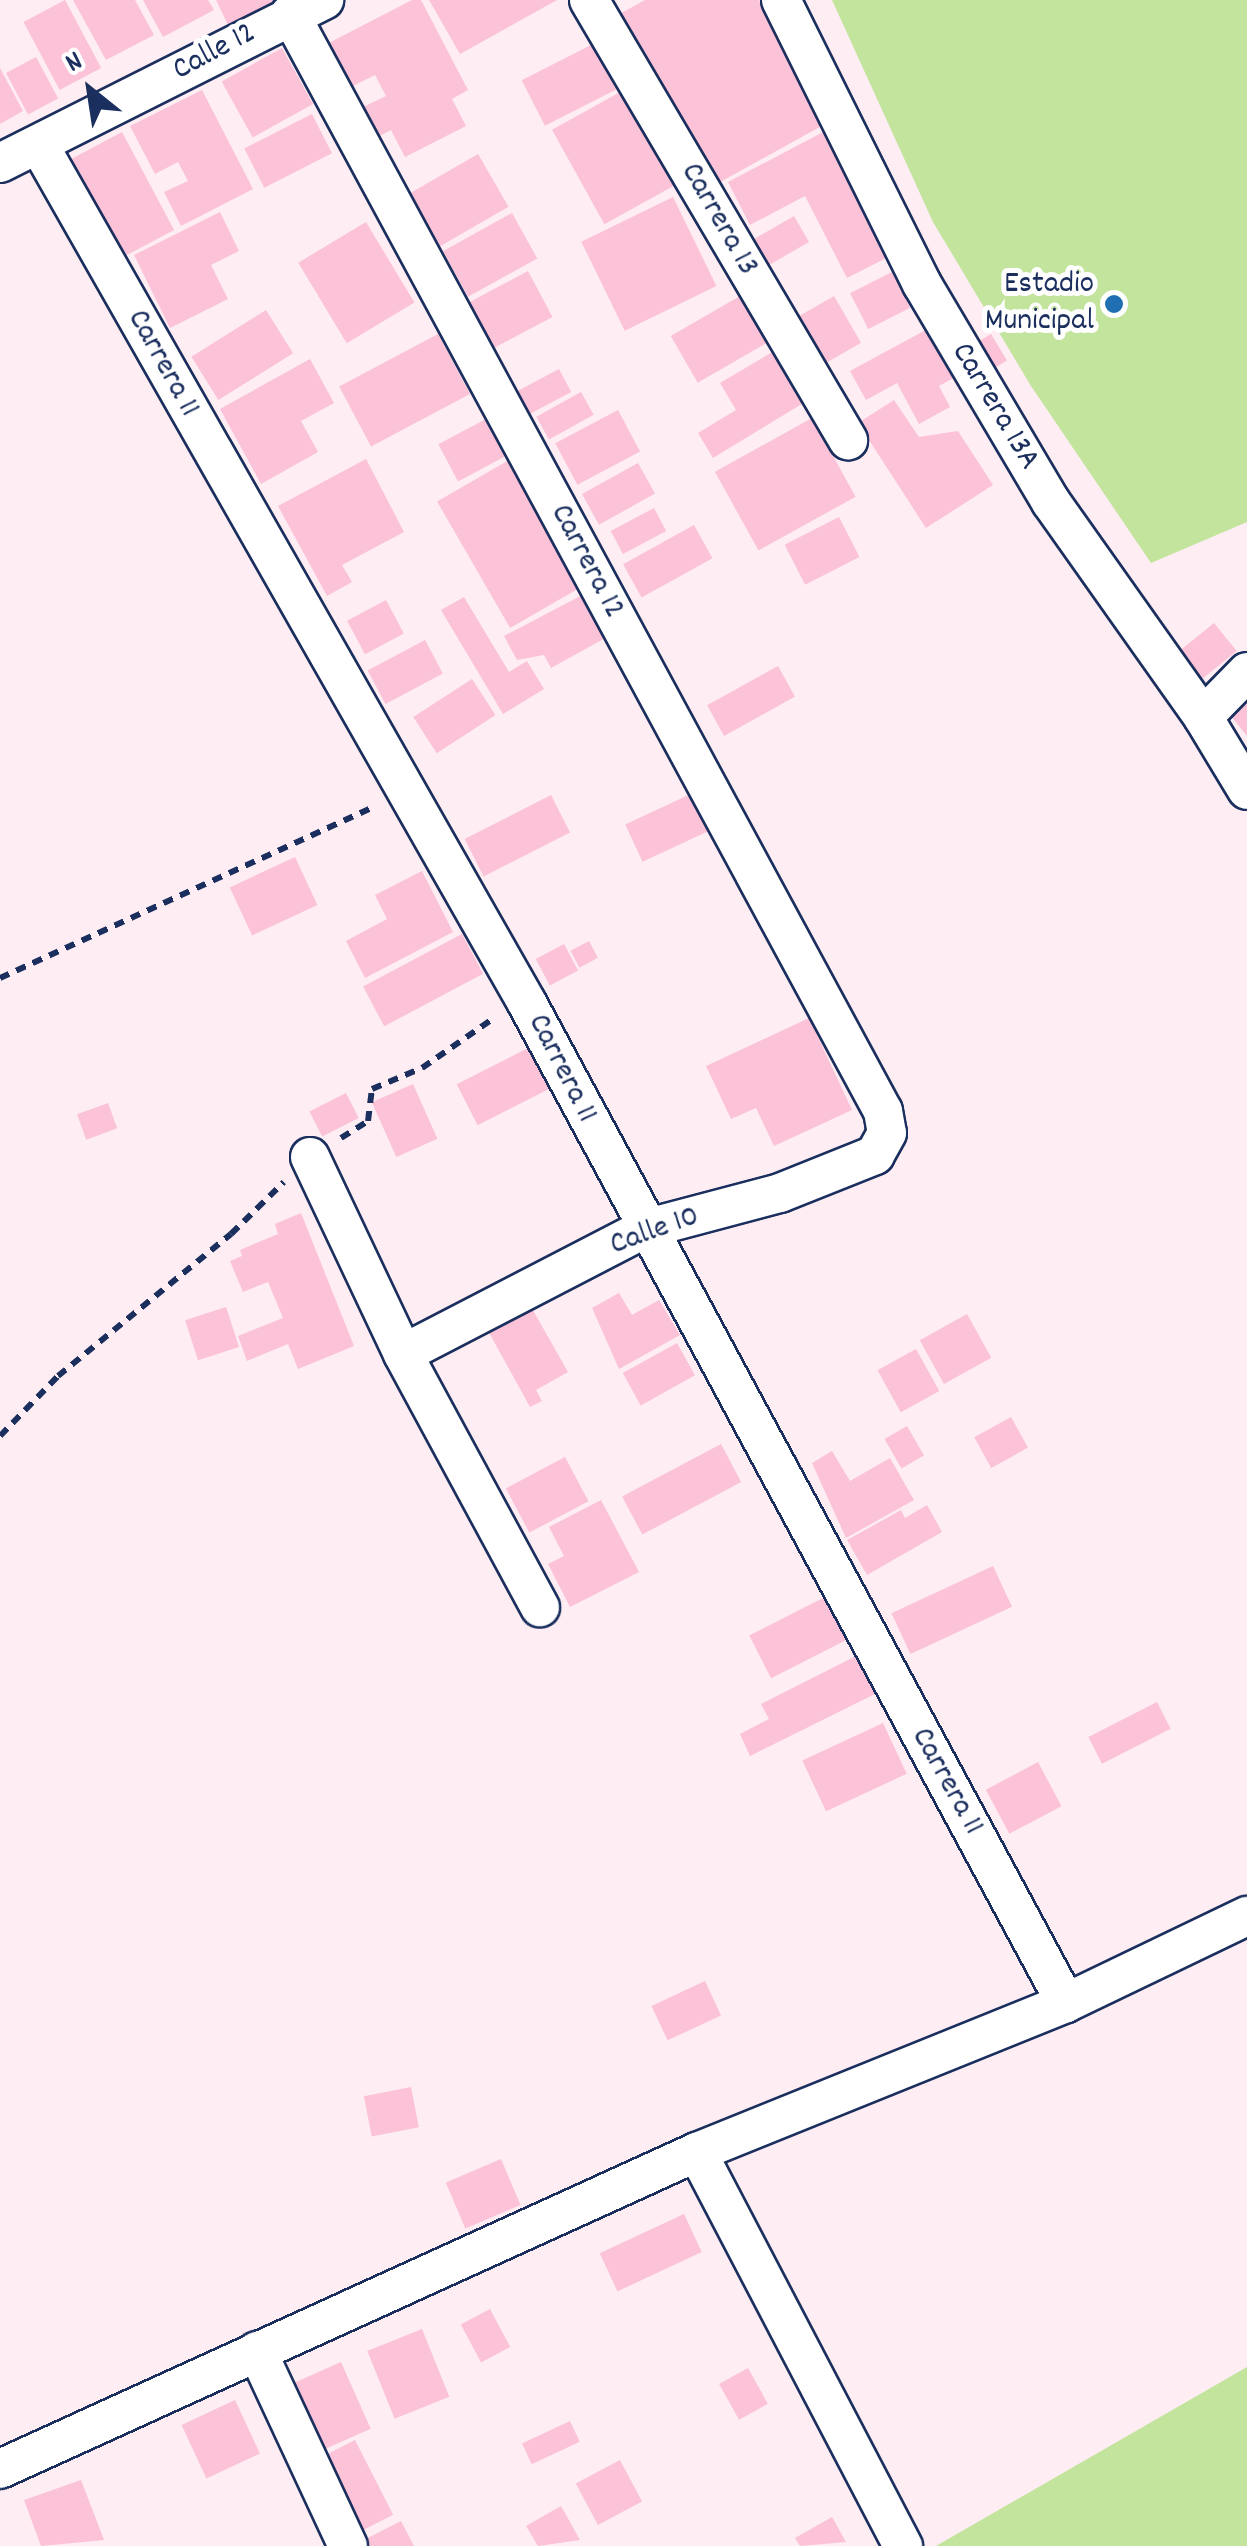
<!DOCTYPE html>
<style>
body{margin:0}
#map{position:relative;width:1247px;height:2546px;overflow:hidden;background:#feedf3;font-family:Dekko,sans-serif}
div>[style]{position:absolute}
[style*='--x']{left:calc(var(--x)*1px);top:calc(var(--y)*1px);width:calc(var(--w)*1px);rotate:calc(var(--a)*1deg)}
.green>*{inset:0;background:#c3e49d}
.building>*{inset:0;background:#fbc2d8;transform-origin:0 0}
.path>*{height:6px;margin-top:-3px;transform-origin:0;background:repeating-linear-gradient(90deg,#1b2f5e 0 10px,transparent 0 18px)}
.roads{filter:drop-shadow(2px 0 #1b2f5e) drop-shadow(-2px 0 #1b2f5e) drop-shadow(0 2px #1b2f5e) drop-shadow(0 -2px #1b2f5e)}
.street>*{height:38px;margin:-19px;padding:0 19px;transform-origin:19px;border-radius:19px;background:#fff}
.dots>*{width:28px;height:28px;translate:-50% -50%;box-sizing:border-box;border:5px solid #fff;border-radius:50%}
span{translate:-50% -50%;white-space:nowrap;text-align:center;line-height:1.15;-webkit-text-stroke:10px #fff;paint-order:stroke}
.street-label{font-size:32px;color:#1b2f5e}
.poi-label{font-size:32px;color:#1b2f5e}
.right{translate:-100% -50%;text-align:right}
.north{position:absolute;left:40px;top:40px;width:100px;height:100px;-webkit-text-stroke:8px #fff;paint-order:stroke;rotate:330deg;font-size:28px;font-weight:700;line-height:40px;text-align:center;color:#1b2f5e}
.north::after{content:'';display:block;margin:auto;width:35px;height:45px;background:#1b2f5e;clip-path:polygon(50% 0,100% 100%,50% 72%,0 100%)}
</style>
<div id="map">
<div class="green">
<i style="clip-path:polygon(832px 0,1247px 0,1247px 522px,1151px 563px,1031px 386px,933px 222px)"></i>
<i style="clip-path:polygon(1247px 2367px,1247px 2546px,936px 2546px)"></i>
</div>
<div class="building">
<i style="left:65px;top:0;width:77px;height:47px;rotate:62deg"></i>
<i style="clip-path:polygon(73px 0,135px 0,154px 35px,106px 60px)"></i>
<i style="clip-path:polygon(143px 0,208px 0,214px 10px,163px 37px)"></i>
<i style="clip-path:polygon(216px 0,278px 0,228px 25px)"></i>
<i style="clip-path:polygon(412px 0,421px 0,468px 90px,452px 99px,466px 126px,405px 157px,391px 130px,370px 141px,355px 111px,386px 96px,375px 75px,347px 89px,325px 45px)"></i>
<i style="clip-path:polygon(429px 0,557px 0,460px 54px)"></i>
<i style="clip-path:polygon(645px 0,759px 0,827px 123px,704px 191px,609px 20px)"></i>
<i style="left:593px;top:44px;width:51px;height:80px;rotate:63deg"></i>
<i style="left:282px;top:48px;width:64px;height:69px;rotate:61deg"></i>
<i style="left:36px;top:57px;width:47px;height:34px;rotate:62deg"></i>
<i style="clip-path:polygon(0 68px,23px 111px,0 124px)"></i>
<i style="clip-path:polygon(202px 90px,253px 189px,181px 226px,164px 192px,188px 181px,178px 162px,155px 174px,130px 126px)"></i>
<i style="left:622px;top:91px;width:108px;height:80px;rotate:61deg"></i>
<i style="left:312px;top:114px;width:44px;height:76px;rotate:63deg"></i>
<i style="clip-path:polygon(827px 130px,892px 255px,847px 278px,805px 196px,750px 225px,728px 182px)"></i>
<i style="left:122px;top:132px;width:111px;height:58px;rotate:62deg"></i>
<i style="left:478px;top:154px;width:61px;height:92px;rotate:60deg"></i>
<i style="left:673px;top:197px;width:99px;height:102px;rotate:64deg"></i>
<i style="clip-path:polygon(220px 212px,239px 251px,211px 265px,228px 299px,170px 328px,134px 255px)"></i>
<i style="left:512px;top:213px;width:52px;height:79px;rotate:61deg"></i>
<i style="left:794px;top:216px;width:30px;height:52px;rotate:60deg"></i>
<i style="left:366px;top:222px;width:94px;height:79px;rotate:59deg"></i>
<i style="left:528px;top:271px;width:52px;height:69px;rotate:62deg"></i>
<i style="left:892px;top:272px;width:40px;height:47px;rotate:63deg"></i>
<i style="left:740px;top:296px;width:54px;height:80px;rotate:60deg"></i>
<i style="left:834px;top:296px;width:54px;height:46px;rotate:60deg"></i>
<i style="left:266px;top:310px;width:51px;height:88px;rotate:58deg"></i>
<i style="clip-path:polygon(933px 326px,959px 375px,939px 386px,950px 407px,919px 424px,897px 383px,866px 400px,850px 371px)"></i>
<i style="left:438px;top:334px;width:68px;height:112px;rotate:62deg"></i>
<i style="left:991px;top:334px;width:31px;height:21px;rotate:59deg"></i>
<i style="clip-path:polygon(774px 351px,805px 402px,713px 458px,698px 433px,736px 410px,720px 383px)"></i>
<i style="clip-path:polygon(310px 359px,334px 403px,301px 421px,318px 452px,261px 484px,220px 409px)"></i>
<i style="left:559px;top:369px;width:26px;height:47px;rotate:62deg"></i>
<i style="left:581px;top:392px;width:26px;height:51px;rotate:61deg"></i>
<i style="clip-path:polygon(894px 400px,919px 437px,958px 431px,993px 485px,926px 528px,858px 423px)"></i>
<i style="left:618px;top:410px;width:47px;height:71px;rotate:62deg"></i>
<i style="left:812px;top:418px;width:90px;height:111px;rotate:61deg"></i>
<i style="left:486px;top:419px;width:42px;height:54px;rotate:62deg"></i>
<i style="clip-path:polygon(366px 459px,404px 532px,342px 565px,352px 582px,327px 596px,278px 506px)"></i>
<i style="left:509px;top:460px;width:146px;height:83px;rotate:60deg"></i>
<i style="left:638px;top:463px;width:35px;height:64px;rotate:61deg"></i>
<i style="left:654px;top:508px;width:26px;height:49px;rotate:62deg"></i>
<i style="left:839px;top:517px;width:45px;height:61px;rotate:63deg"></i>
<i style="left:694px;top:525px;width:38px;height:81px;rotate:61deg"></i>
<i style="clip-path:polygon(586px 593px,609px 636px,551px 668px,544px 655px,517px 660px,504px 636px)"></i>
<i style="clip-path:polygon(464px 597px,509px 672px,527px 661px,544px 689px,503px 714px,441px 610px)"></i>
<i style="left:386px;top:600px;width:38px;height:44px;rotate:62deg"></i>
<i style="left:1214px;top:623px;width:36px;height:45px;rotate:51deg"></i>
<i style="left:425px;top:640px;width:38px;height:65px;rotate:62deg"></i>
<i style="left:778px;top:666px;width:35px;height:81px;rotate:61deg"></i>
<i style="left:472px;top:679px;width:43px;height:70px;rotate:57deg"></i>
<i style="clip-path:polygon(1247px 704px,1247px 736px,1231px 716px)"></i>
<i style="left:695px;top:792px;width:41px;height:77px;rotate:65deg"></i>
<i style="left:551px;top:795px;width:42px;height:97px;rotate:63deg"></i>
<i style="left:295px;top:857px;width:53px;height:72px;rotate:65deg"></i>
<i style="clip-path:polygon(422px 871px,453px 932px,365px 978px,346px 941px,387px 919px,375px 895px)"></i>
<i style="left:462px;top:934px;width:45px;height:112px;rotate:62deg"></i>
<i style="left:589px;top:941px;width:19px;height:21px;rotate:62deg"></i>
<i style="left:564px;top:944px;width:30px;height:32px;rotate:62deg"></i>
<i style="clip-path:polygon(809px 1018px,852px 1110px,774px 1146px,756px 1108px,731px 1119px,706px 1066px)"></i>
<i style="left:528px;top:1048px;width:46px;height:80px;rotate:63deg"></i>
<i style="left:413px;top:1084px;width:60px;height:45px;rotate:66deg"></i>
<i style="left:346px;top:1093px;width:28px;height:41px;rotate:63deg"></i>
<i style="left:108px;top:1103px;width:27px;height:33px;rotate:70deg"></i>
<i style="clip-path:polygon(301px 1213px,354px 1346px,298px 1369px,288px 1344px,247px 1361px,238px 1336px,283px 1318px,268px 1282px,243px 1292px,230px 1261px,242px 1256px,240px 1250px,278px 1234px,275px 1224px)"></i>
<i style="clip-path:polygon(619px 1293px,632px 1315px,659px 1300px,680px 1335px,619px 1369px,592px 1308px)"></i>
<i style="clip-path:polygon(530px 1305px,568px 1372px,536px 1390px,542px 1401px,530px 1407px,487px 1329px)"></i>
<i style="left:226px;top:1307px;width:42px;height:43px;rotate:72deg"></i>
<i style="left:967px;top:1314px;width:50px;height:54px;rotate:61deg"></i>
<i style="left:677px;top:1343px;width:37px;height:62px;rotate:61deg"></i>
<i style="left:916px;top:1349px;width:48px;height:44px;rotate:61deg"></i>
<i style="left:1011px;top:1417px;width:35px;height:42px;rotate:61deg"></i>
<i style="left:907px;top:1426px;width:34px;height:26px;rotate:60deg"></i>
<i style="left:721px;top:1444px;width:43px;height:112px;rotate:62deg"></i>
<i style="clip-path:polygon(832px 1451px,850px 1481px,890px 1458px,914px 1500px,846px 1538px,812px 1463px)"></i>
<i style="left:565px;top:1457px;width:50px;height:67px;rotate:62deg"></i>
<i style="clip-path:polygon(601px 1500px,639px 1572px,570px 1607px,548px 1564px,564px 1556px,549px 1527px)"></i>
<i style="clip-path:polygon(927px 1505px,942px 1532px,867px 1575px,847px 1540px,901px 1510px,905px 1518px)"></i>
<i style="left:993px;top:1566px;width:45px;height:112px;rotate:65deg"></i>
<i style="left:825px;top:1597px;width:48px;height:85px;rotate:63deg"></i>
<i style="clip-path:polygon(856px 1656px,875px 1694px,750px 1756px,740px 1734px,769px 1719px,761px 1704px)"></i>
<i style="left:1157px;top:1702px;width:30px;height:77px;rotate:63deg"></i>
<i style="left:883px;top:1723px;width:56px;height:89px;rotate:65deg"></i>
<i style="left:1038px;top:1762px;width:50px;height:59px;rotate:62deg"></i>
<i style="left:705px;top:1981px;width:38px;height:59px;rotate:65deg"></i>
<i style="left:411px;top:2087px;width:41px;height:48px;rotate:79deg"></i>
<i style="left:501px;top:2159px;width:50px;height:60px;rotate:67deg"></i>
<i style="left:684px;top:2214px;width:42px;height:93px;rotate:65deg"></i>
<i style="left:490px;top:2309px;width:43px;height:33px;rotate:62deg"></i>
<i style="left:422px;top:2329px;width:73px;height:59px;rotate:68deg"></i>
<i style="left:341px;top:2362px;width:73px;height:61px;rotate:66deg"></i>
<i style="left:748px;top:2368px;width:41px;height:33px;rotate:61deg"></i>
<i style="left:235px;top:2400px;width:59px;height:59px;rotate:65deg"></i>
<i style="left:570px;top:2421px;width:23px;height:53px;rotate:65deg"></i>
<i style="left:355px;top:2440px;width:84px;height:45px;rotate:63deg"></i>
<i style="left:620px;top:2460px;width:47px;height:50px;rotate:62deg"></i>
<i style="clip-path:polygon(81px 2480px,104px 2540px,41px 2546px,24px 2500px)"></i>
<i style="clip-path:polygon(561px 2506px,580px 2540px,538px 2546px,526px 2526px)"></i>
<i style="clip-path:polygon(832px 2517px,846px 2542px,800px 2546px,795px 2538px)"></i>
<i style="clip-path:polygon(401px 2521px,414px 2546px,362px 2546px,360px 2542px)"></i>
</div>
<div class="path">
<i style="--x:0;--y:978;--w:409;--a:-24.6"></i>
<i style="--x:341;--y:1138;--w:32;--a:-32"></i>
<i style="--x:368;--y:1121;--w:32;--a:-83"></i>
<i style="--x:372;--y:1089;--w:54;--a:-22.8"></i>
<i style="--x:422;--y:1068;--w:88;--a:-34.8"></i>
<i style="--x:0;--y:1436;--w:83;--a:-46"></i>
<i style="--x:58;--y:1376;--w:224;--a:-39.4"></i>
<i style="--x:231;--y:1234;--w:74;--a:-44.5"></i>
</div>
<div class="roads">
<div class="street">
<i style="--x:589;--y:0;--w:511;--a:59.52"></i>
<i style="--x:781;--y:0;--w:317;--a:63.6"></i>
<i style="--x:922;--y:284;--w:253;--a:59.4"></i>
<i style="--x:1051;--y:502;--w:263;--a:54.7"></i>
<i style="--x:1203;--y:717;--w:85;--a:58.9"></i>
<i style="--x:290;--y:14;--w:1247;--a:61.61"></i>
<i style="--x:883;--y:1111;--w:22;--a:80"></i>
<i style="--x:887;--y:1133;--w:25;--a:119"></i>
<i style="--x:875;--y:1155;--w:102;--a:158.2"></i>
<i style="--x:780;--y:1193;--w:141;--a:165.2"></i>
<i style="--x:644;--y:1229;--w:271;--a:152.6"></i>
<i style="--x:39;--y:145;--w:987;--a:60.37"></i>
<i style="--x:527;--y:1003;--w:1136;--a:61.68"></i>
<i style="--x:0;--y:163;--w:363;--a:-26.7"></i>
<i style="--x:1203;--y:717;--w:63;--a:-45.6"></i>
<i style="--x:310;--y:1157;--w:218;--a:64.7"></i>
<i style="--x:403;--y:1354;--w:288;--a:61.6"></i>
<i style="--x:697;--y:2152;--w:445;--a:62.4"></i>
<i style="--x:257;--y:2351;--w:215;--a:65"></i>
<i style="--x:0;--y:2469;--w:766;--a:-24.46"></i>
<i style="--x:697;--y:2152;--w:398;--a:-22"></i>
<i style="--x:1066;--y:2003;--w:201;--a:-25.7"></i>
</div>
</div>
<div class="dots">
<i style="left:1114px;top:304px;background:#1f6fb2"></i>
</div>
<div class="street-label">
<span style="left:215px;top:53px;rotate:-28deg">Calle 12</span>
<span style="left:718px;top:220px;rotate:60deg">Carrera 13</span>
<span style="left:162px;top:364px;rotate:61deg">Carrera 11</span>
<span style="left:994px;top:407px;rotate:59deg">Carrera 13A</span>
<span style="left:586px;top:562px;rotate:62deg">Carrera 12</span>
<span style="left:561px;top:1069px;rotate:63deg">Carrera 11</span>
<span style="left:655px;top:1232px;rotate:-20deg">Calle 10</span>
<span style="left:946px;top:1782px;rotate:61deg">Carrera 11</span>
</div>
<div class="poi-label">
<span class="right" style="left:1094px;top:304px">Estadio<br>Municipal</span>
</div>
<div class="north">N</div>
</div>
